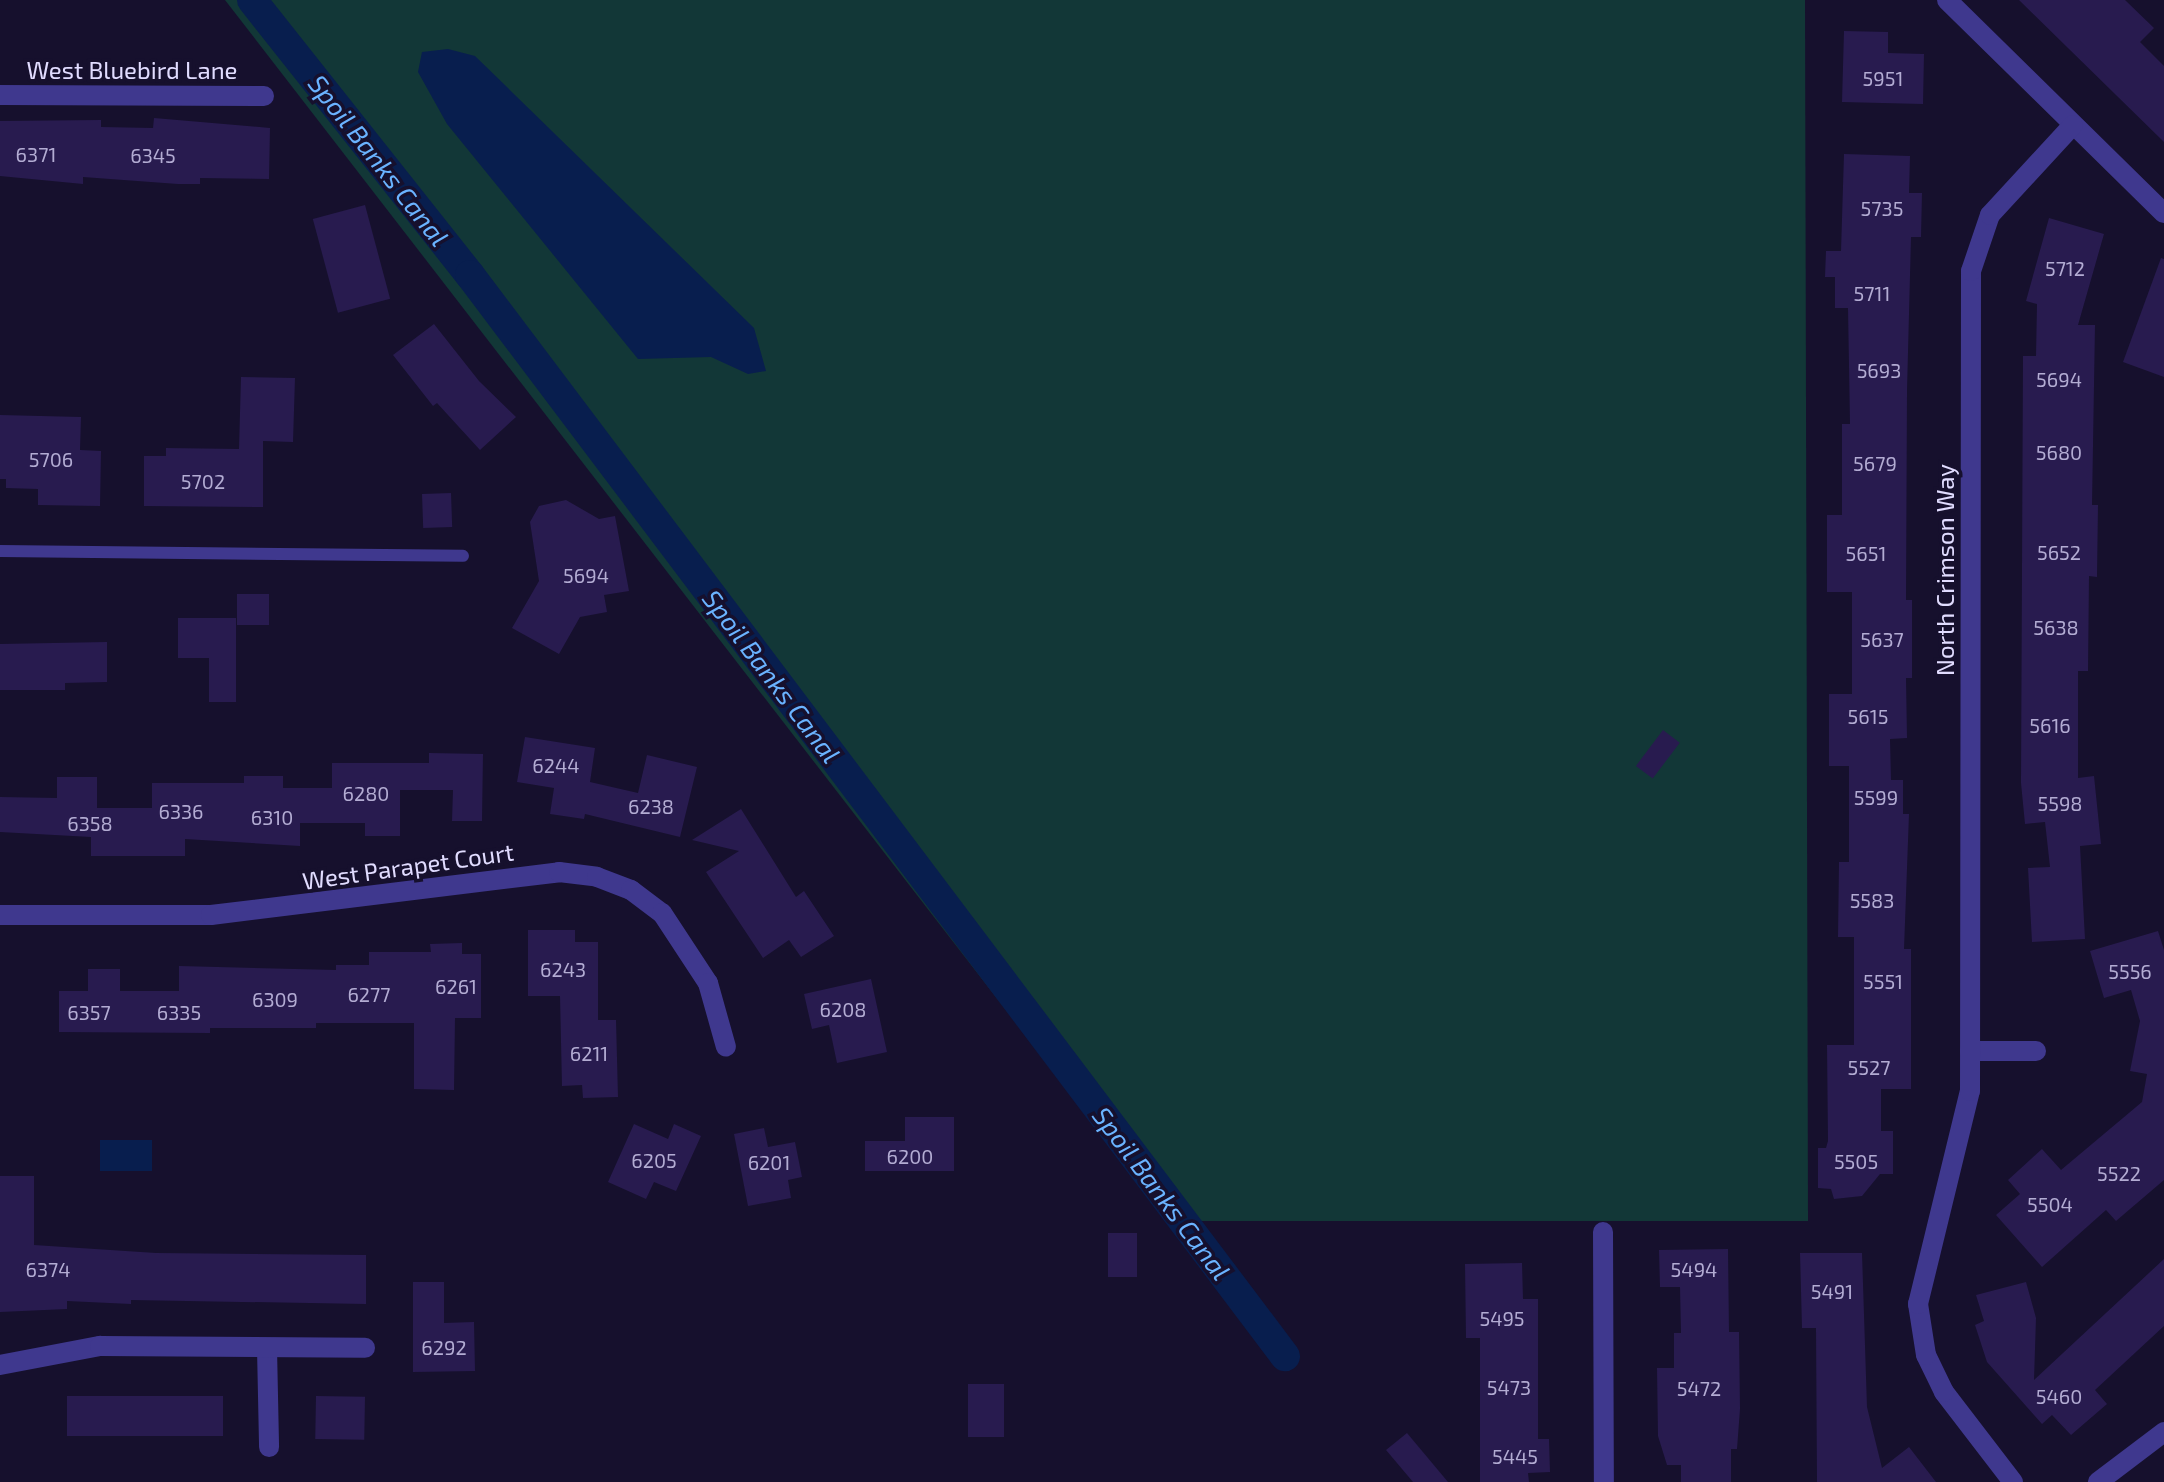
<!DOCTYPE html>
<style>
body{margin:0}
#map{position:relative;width:2164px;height:1482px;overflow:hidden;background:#16102d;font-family:"Exo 2",sans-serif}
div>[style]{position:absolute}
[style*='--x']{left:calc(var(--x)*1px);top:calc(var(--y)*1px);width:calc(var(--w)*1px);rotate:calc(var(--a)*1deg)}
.green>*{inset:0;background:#123737}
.water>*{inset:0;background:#081e4e;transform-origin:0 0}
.canal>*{height:30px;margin:-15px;padding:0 15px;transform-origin:15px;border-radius:15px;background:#081e4e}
.building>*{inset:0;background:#281b4f;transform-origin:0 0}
.service>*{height:12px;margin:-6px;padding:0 6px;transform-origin:6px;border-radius:6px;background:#3f388e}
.minor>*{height:20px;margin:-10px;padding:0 10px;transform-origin:10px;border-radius:10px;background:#3f388e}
span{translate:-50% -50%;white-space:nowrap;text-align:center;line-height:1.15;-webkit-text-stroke:7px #16102d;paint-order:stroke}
.number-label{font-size:20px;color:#b3acd3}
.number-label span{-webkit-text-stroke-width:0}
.street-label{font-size:24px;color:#e1dcff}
.water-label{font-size:26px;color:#6ab3ff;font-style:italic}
</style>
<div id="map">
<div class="green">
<i style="clip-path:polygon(225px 0,1805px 0,1808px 1221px,1169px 1221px)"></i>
</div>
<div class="water">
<i style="clip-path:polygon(448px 49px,475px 56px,754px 328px,766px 371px,748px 374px,711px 357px,638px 359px,447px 124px,418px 72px,422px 52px)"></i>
<i style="left:152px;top:1140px;width:31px;height:52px;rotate:90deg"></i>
</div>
<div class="canal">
<i style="--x:252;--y:0;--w:351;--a:51.6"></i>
<i style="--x:470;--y:275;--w:1354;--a:52.99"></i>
</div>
<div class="building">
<i style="clip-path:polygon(2019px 0,2125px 0,2154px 28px,2140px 42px,2164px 66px,2164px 142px)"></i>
<i style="clip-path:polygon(1844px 31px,1888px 32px,1888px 53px,1924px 54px,1923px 104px,1842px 102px)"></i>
<i style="clip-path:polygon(154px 118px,270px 128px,269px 179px,200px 178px,200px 184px,178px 184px,83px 177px,83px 184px,0 176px,0 121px,101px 120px,101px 127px,153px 128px)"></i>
<i style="clip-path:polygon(1844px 154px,1910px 156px,1909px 193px,1922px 193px,1921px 237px,1911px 237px,1907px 391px,1906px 600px,1912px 600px,1912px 678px,1906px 678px,1907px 738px,1890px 739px,1891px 780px,1903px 780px,1903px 814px,1909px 814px,1904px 949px,1911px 949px,1911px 1089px,1881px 1089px,1881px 1131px,1893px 1131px,1893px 1174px,1880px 1174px,1862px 1196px,1834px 1199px,1831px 1189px,1818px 1188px,1818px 1148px,1826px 1148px,1828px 1141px,1827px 1045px,1854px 1045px,1854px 937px,1838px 937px,1839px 862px,1849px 862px,1849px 766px,1829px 766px,1829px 694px,1852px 694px,1852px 592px,1827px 592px,1827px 515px,1842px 515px,1842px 424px,1850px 424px,1848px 308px,1835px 308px,1835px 277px,1825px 277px,1826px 251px,1841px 251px)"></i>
<i style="left:365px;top:205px;width:97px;height:54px;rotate:75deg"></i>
<i style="clip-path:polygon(2049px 218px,2104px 234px,2078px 325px,2095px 325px,2092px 505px,2098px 505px,2097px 577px,2089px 576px,2088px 671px,2078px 671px,2078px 778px,2094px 776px,2101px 844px,2080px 846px,2085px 939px,2032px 942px,2028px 868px,2050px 867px,2045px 822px,2025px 824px,2021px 783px,2023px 356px,2036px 356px,2037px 304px,2026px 301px)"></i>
<i style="clip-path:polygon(2161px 258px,2164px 259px,2164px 377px,2123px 362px)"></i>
<i style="clip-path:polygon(434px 324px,479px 381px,516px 417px,480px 450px,437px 403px,433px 406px,393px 355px)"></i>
<i style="clip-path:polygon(241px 377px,295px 378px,293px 442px,263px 441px,263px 507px,144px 506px,144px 456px,166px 456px,166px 448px,239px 449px)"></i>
<i style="clip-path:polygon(0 415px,81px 417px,80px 450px,101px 451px,100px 506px,38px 505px,38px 489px,6px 488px,6px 479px,0 479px)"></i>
<i style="left:451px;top:493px;width:34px;height:29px;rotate:88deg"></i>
<i style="clip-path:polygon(566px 500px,599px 519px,615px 516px,629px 591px,604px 595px,607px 612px,580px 617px,559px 654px,512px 628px,539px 581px,530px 522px,539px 506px)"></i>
<i style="left:237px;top:594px;width:32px;height:31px"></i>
<i style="clip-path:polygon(178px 618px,236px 618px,236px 702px,209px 702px,209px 658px,178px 658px)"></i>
<i style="clip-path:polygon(107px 642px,107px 682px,65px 683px,65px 690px,0 690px,0 644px)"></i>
<i style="left:1663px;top:730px;width:21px;height:45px;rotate:37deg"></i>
<i style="clip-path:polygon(525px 737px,595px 748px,590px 782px,638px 793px,647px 755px,697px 767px,680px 837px,585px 814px,584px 819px,550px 814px,554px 788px,517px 782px)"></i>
<i style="clip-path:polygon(429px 753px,483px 754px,482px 821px,452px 821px,453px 790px,400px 790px,400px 836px,365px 836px,365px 823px,300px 823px,300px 846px,185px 839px,185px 856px,91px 856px,91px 837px,0 832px,0 797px,57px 798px,57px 777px,97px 777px,97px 808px,152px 808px,152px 783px,244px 783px,244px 776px,283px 776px,283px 788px,332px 788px,332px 763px,429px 763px)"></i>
<i style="clip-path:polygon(741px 809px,796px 897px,804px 891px,834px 936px,801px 957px,789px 940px,763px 958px,706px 872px,739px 851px,692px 840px)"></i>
<i style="clip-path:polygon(528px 930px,575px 930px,575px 942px,598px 942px,598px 1020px,616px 1020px,618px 1097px,583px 1098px,582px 1085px,562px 1086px,560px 996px,528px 996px)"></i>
<i style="clip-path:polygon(2158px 931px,2164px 950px,2164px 1180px,2116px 1221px,2106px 1210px,2042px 1267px,1996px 1215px,2020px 1194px,2008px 1180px,2042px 1149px,2061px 1170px,2142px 1102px,2147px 1074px,2130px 1071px,2140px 1021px,2131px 990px,2104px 998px,2090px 951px)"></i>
<i style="clip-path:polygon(462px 943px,462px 954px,481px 954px,481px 1018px,455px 1018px,454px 1090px,414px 1089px,414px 1023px,316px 1023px,316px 1028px,210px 1028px,210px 1033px,59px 1032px,59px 991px,88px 991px,88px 969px,120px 969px,120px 991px,179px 991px,179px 966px,336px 970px,336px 965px,369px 965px,369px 952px,431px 952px,430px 944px)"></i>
<i style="clip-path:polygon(871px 979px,887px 1052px,837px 1063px,829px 1025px,812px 1029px,804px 994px)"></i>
<i style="clip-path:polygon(905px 1117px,954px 1117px,954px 1171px,865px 1171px,865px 1141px,905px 1141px)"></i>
<i style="clip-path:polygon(634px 1124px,668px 1139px,674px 1124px,701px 1136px,676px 1191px,654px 1182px,646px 1199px,608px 1182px)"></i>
<i style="clip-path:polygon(764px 1128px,768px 1147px,795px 1142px,802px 1177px,788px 1180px,791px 1198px,748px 1206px,734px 1134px)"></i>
<i style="clip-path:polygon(0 1176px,34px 1176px,34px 1245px,156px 1253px,366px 1255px,366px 1304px,131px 1300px,131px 1304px,67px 1301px,67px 1309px,0 1312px)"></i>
<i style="left:1108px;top:1233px;width:29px;height:44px"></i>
<i style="clip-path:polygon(1728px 1249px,1729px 1332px,1739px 1332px,1740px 1409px,1737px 1449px,1731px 1449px,1731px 1482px,1681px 1482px,1681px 1465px,1667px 1465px,1658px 1436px,1657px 1368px,1674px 1368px,1674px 1333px,1681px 1333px,1680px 1287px,1660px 1287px,1659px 1250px)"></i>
<i style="clip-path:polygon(1800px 1253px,1862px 1253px,1867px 1407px,1882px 1468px,1909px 1447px,1936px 1482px,1817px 1482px,1816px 1328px,1802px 1328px)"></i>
<i style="clip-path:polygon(2164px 1259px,2164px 1326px,2095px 1390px,2107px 1404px,2071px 1435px,2052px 1415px,2042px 1424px,1987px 1362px,1975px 1325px,1984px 1321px,1976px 1295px,2026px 1282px,2036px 1318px,2034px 1380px)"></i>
<i style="clip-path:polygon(1522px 1263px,1523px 1299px,1538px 1299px,1538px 1439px,1549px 1439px,1550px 1472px,1528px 1473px,1529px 1482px,1480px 1482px,1480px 1338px,1466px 1338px,1465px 1264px)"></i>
<i style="clip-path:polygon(413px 1282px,444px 1282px,444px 1323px,474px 1322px,475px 1371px,413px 1372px)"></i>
<i style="left:968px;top:1384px;width:36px;height:53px"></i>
<i style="left:67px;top:1396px;width:156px;height:40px"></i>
<i style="left:316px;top:1396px;width:49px;height:43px;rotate:1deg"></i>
<i style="clip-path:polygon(1407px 1433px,1448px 1482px,1413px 1482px,1386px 1450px)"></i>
</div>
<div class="service">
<i style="--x:0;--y:551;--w:463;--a:0.6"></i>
</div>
<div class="minor">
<i style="--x:1947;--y:0;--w:304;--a:44.5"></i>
<i style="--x:0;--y:95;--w:264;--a:0.2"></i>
<i style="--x:0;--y:915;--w:211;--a:0"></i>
<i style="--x:211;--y:915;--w:351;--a:-7"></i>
<i style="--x:559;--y:872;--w:38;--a:7"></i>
<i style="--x:597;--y:877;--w:36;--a:21"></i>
<i style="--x:631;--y:890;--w:39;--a:37"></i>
<i style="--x:662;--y:913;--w:84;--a:56.7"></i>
<i style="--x:708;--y:983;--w:66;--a:74.3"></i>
<i style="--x:1970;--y:1051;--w:66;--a:0"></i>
<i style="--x:1603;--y:1232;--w:250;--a:89.8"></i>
<i style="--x:267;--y:1348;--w:99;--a:88.8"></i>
<i style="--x:0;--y:1365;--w:102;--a:-10.8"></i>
<i style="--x:100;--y:1346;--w:265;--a:0.4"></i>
<i style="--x:2013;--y:1482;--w:113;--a:-127.5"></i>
<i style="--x:1944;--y:1392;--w:41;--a:-115.9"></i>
<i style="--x:1926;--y:1355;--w:52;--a:-98.9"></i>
<i style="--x:1918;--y:1304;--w:219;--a:-76.3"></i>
<i style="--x:1970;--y:1091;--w:820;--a:-89.93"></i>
<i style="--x:1971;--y:271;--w:59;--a:-71.3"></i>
<i style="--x:1990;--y:215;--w:122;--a:-47.3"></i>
<i style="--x:2098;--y:1482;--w:83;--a:-37.1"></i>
</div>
<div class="number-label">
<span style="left:1883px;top:78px">5951</span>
<span style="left:36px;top:154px">6371</span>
<span style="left:153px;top:155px">6345</span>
<span style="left:1882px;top:208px">5735</span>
<span style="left:2065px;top:268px">5712</span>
<span style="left:1872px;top:293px">5711</span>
<span style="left:1879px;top:370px">5693</span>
<span style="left:2059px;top:379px">5694</span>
<span style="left:2059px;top:452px">5680</span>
<span style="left:51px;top:459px">5706</span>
<span style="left:1875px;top:463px">5679</span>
<span style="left:203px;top:481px">5702</span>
<span style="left:2059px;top:552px">5652</span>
<span style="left:1866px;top:553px">5651</span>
<span style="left:586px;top:575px">5694</span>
<span style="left:2056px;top:627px">5638</span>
<span style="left:1882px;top:639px">5637</span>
<span style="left:1868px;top:716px">5615</span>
<span style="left:2050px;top:725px">5616</span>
<span style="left:556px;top:765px">6244</span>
<span style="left:366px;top:793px">6280</span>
<span style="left:1876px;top:797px">5599</span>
<span style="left:2060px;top:803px">5598</span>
<span style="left:651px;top:806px">6238</span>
<span style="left:181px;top:811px">6336</span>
<span style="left:272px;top:817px">6310</span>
<span style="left:90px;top:823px">6358</span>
<span style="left:1872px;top:900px">5583</span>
<span style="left:563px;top:969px">6243</span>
<span style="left:2130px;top:971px">5556</span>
<span style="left:1883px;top:981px">5551</span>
<span style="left:456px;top:986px">6261</span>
<span style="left:369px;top:994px">6277</span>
<span style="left:275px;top:999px">6309</span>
<span style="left:843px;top:1009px">6208</span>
<span style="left:89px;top:1012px">6357</span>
<span style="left:179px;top:1012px">6335</span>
<span style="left:589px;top:1053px">6211</span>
<span style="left:1869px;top:1067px">5527</span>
<span style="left:910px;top:1156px">6200</span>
<span style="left:654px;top:1160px">6205</span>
<span style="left:1856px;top:1161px">5505</span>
<span style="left:769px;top:1162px">6201</span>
<span style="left:2119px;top:1173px">5522</span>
<span style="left:2050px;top:1204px">5504</span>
<span style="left:48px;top:1269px">6374</span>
<span style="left:1694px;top:1269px">5494</span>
<span style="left:1832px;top:1291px">5491</span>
<span style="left:1502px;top:1318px">5495</span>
<span style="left:444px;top:1347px">6292</span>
<span style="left:1509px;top:1387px">5473</span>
<span style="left:1699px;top:1388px">5472</span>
<span style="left:2059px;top:1396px">5460</span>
<span style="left:1515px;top:1456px">5445</span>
</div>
<div class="street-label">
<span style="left:132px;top:70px">West Bluebird Lane</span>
<span style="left:1945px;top:570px;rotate:-90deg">North Crimson Way</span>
<span style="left:408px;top:866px;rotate:-8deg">West Parapet Court</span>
</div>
<div class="water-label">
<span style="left:379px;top:160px;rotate:52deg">Spoil Banks Canal</span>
<span style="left:772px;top:676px;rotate:53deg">Spoil Banks Canal</span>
<span style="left:1162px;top:1193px;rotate:53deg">Spoil Banks Canal</span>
</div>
</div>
